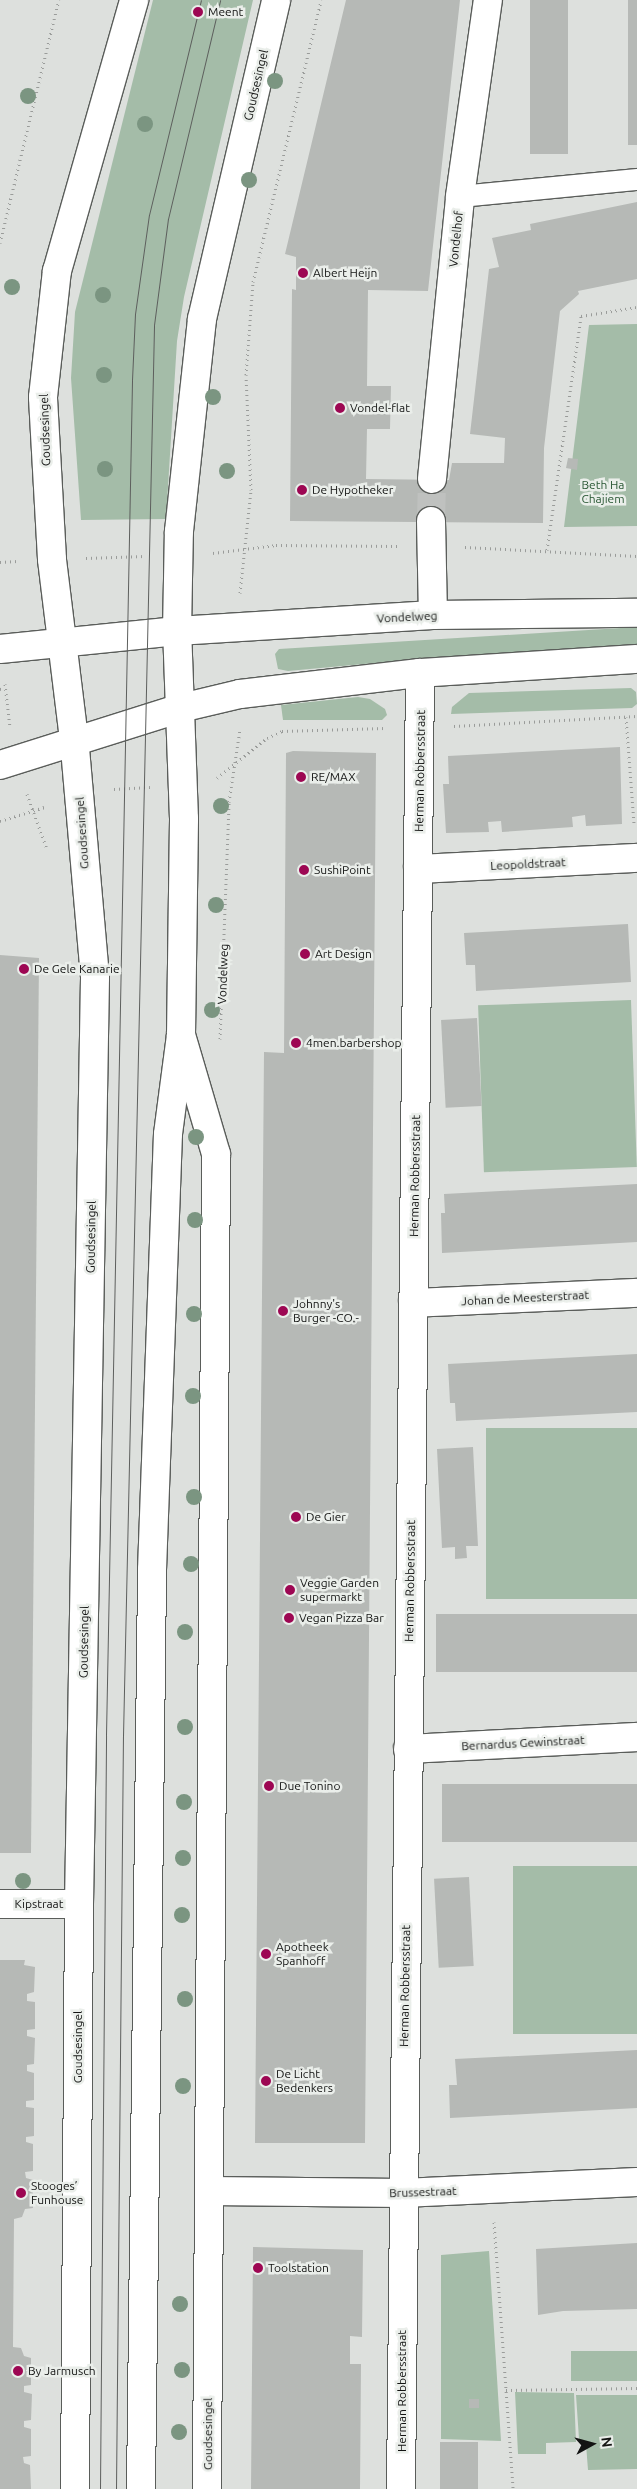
<!DOCTYPE html>
<meta charset="utf-8">
<style>
body{margin:0}
#map{position:relative;width:637px;height:2489px;overflow:hidden;background:#dde0dd;font-family:Ubuntu,sans-serif}
div>[style]{position:absolute}
[style*='--x']{left:calc(var(--x)*1px);top:calc(var(--y)*1px);width:calc(var(--w)*1px);rotate:calc(var(--a)*1deg)}
.green>*{inset:0;background:#a4bca8;transform-origin:0 0}
.building>*{inset:0;background:#b6b9b6;transform-origin:0 0}
.minor-tunnel>*{height:28px;margin-top:-14px;transform-origin:0;background:repeating-linear-gradient(90deg,#bfc1bf 0 28px,transparent 0 42px)}
.path>*{height:3px;margin-top:-1.5px;transform-origin:0;background:repeating-linear-gradient(90deg,#9a9c9a 0 1px,transparent 0 5px)}
.roads{filter:drop-shadow(1px 0 #5a5d5a) drop-shadow(-1px 0 #5a5d5a) drop-shadow(0 1px #5a5d5a) drop-shadow(0 -1px #5a5d5a)}
.service>*{height:21px;margin:-10.5px;padding:0 10.5px;transform-origin:10.5px;border-radius:10.5px;background:#fff}
.minor>*{height:28px;margin:-14px;padding:0 14px;transform-origin:14px;border-radius:14px;background:#fff}
.tertiary>*{height:28px;margin:-14px;padding:0 14px;transform-origin:14px;border-radius:14px;background:#fff}
.secondary>*{height:28px;margin:-14px;padding:0 14px;transform-origin:14px;border-radius:14px;background:#fff}
.tram>*{height:1px;margin:-0.5px;padding:0 0.5px;transform-origin:0.5px;border-radius:0.5px;background:#5d5f5d}
.trees>*{width:16px;height:16px;margin:-8px;border-radius:50%;background:#7b9581}
.dots>*{width:14px;height:14px;translate:-50% -50%;box-sizing:border-box;border:2px solid #eaeeea;border-radius:50%}
span{translate:-50% -50%;white-space:nowrap;text-align:center;line-height:1.15;-webkit-text-stroke:5px #eaeeea;paint-order:stroke}
.poi-label{font-size:12px;color:#131413}
.left{translate:0 -50%;text-align:left}
.street-label{font-size:12px;color:#131413}
.park-label{font-size:12px;color:#2a5835}
.north{position:absolute;left:567px;top:2419px;width:50px;height:50px;-webkit-text-stroke:4px #eaeeea;paint-order:stroke;rotate:83deg;font-size:14px;font-weight:700;line-height:20px;text-align:center;color:#131413}
.north::after{content:'';display:block;margin:auto;width:18px;height:22px;background:#131413;clip-path:polygon(50% 0,100% 100%,50% 72%,0 100%)}
</style>
<div id="map">
<div class="green">
<i style="clip-path:polygon(153px 0,253px 0,184px 297px,177px 341px,166px 519px,81px 520px,71px 378px,75px 312px)"></i>
<i style="clip-path:polygon(637px 324px,637px 526px,564px 527px,589px 325px)"></i>
<i style="clip-path:polygon(637px 627px,637px 647px,440px 657px,288px 671px,278px 669px,275px 654px,279px 649px)"></i>
<i style="clip-path:polygon(631px 688px,636px 692px,637px 704px,632px 708px,451px 714px,452px 707px,469px 693px)"></i>
<i style="clip-path:polygon(358px 697px,370px 699px,385px 709px,387px 715px,382px 720px,283px 720px,281px 705px)"></i>
<i style="left:631px;top:1000px;width:167px;height:153px;rotate:88deg"></i>
<i style="left:637px;top:1428px;width:171px;height:151px;rotate:90deg"></i>
<i style="left:637px;top:1866px;width:168px;height:124px;rotate:90deg"></i>
<i style="clip-path:polygon(489px 2251px,501px 2441px,441px 2439px,441px 2255px)"></i>
<i style="left:637px;top:2351px;width:30px;height:66px;rotate:90deg"></i>
<i style="clip-path:polygon(515px 2392px,574px 2393px,576px 2442px,546px 2443px,546px 2454px,518px 2454px)"></i>
<i style="clip-path:polygon(576px 2395px,637px 2395px,637px 2469px,588px 2470px,586px 2444px,579px 2439px)"></i>
</div>
<div class="building">
<i style="clip-path:polygon(346px 0,460px 0,428px 291px,368px 290px,367px 386px,391px 386px,390px 429px,367px 429px,366px 479px,449px 480px,452px 463px,504px 463px,505px 438px,470px 434px,489px 269px,499px 267px,492px 238px,531px 230px,530px 224px,637px 202px,637px 279px,578px 291px,579px 294px,560px 311px,544px 448px,543px 523px,290px 521px,292px 289px,296px 290px,296px 257px,285px 254px)"></i>
<i style="left:530px;top:0;width:38px;height:154px"></i>
<i style="left:628px;top:0;width:9px;height:145px"></i>
<i style="clip-path:polygon(568px 458px,578px 459px,577px 470px,566px 468px)"></i>
<i style="clip-path:polygon(620px 747px,622px 824px,586px 826px,585px 815px,572px 817px,573px 827px,502px 832px,501px 821px,488px 822px,489px 832px,446px 833px,443px 784px,449px 784px,448px 756px)"></i>
<i style="clip-path:polygon(293px 751px,376px 753px,365px 2143px,255px 2143px,264px 1052px,284px 1053px,286px 753px)"></i>
<i style="clip-path:polygon(628px 924px,631px 982px,476px 991px,475px 965px,466px 965px,464px 933px)"></i>
<i style="clip-path:polygon(0 955px,39px 958px,31px 1853px,0 1853px)"></i>
<i style="left:477px;top:1018px;width:88px;height:36px;rotate:87deg"></i>
<i style="clip-path:polygon(637px 1184px,637px 1242px,442px 1253px,441px 1213px,445px 1213px,444px 1194px)"></i>
<i style="clip-path:polygon(637px 1354px,637px 1412px,456px 1421px,455px 1403px,450px 1403px,448px 1364px)"></i>
<i style="clip-path:polygon(473px 1447px,478px 1546px,466px 1546px,467px 1558px,455px 1559px,455px 1547px,442px 1548px,437px 1449px)"></i>
<i style="left:637px;top:1614px;width:58px;height:201px;rotate:90deg"></i>
<i style="left:637px;top:1784px;width:58px;height:195px;rotate:90deg"></i>
<i style="left:469px;top:1877px;width:89px;height:35px;rotate:87deg"></i>
<i style="clip-path:polygon(0 1960px,25px 1960px,24px 1965px,35px 1967px,34px 1992px,27px 1994px,27px 2001px,35px 2002px,35px 2029px,27px 2030px,27px 2036px,35px 2038px,34px 2064px,27px 2065px,27px 2071px,34px 2073px,34px 2100px,26px 2101px,26px 2107px,34px 2108px,34px 2136px,26px 2137px,26px 2142px,33px 2144px,33px 2171px,25px 2172px,26px 2178px,33px 2180px,33px 2208px,25px 2209px,22px 2217px,14px 2219px,13px 2347px,21px 2348px,24px 2356px,31px 2358px,31px 2385px,24px 2386px,24px 2392px,32px 2394px,31px 2420px,24px 2421px,24px 2427px,31px 2429px,31px 2456px,23px 2457px,24px 2463px,30px 2465px,31px 2489px,0 2489px)"></i>
<i style="clip-path:polygon(637px 2050px,637px 2108px,450px 2118px,449px 2085px,457px 2085px,455px 2059px)"></i>
<i style="clip-path:polygon(637px 2243px,637px 2309px,563px 2311px,538px 2315px,536px 2249px)"></i>
<i style="clip-path:polygon(253px 2247px,363px 2250px,362px 2337px,350px 2336px,350px 2364px,361px 2364px,360px 2489px,251px 2489px)"></i>
<i style="left:469px;top:2399px;width:10px;height:9px"></i>
<i style="left:440px;top:2442px;width:38px;height:47px"></i>
</div>
<div class="minor-tunnel">
<i style="--x:431;--y:521;--w:42;--a:-88.6"></i>
</div>
<div class="path">
<i style="--x:0;--y:243;--w:250;--a:-76.4"></i>
<i style="--x:465;--y:547;--w:172;--a:3"></i>
<i style="--x:547;--y:550;--w:236;--a:-81.7"></i>
<i style="--x:581;--y:316;--w:57;--a:-9.1"></i>
<i style="--x:213;--y:553;--w:64;--a:-7.2"></i>
<i style="--x:276;--y:545;--w:121;--a:0.5"></i>
<i style="--x:86;--y:558;--w:59;--a:-1.9"></i>
<i style="--x:0;--y:562;--w:18;--a:-3"></i>
<i style="--x:240;--y:593;--w:104;--a:-83.9"></i>
<i style="--x:251;--y:490;--w:115;--a:-92.5"></i>
<i style="--x:246;--y:375;--w:93;--a:-85.7"></i>
<i style="--x:253;--y:282;--w:290;--a:-76.4"></i>
<i style="--x:5;--y:684;--w:43;--a:83.4"></i>
<i style="--x:0;--y:689;--w:5;--a:-11"></i>
<i style="--x:626;--y:717;--w:107;--a:85.7"></i>
<i style="--x:454;--y:726;--w:183;--a:-3.1"></i>
<i style="--x:217;--y:778;--w:64;--a:-38.7"></i>
<i style="--x:267;--y:738;--w:17;--a:-25"></i>
<i style="--x:282;--y:731;--w:103;--a:-1.7"></i>
<i style="--x:114;--y:789;--w:36;--a:-3"></i>
<i style="--x:27;--y:794;--w:59;--a:70"></i>
<i style="--x:0;--y:821;--w:47;--a:-17.3"></i>
<i style="--x:220;--y:1039;--w:237;--a:-87.8"></i>
<i style="--x:229;--y:802;--w:74;--a:-81.4"></i>
<i style="--x:494;--y:2222;--w:268;--a:85.9"></i>
<i style="--x:506;--y:2390;--w:131;--a:-0.9"></i>
</div>
<div class="roads">
<div class="service">
<i style="--x:460;--y:196;--w:178;--a:-5.5"></i>
</div>
<div class="minor">
<i style="--x:432;--y:479;--w:284;--a:-84.3"></i>
<i style="--x:460;--y:196;--w:198;--a:-81.9"></i>
<i style="--x:431;--y:521;--w:94;--a:88.8"></i>
<i style="--x:418;--y:869;--w:219;--a:-2.9"></i>
<i style="--x:181;--y:1035;--w:124;--a:73.6"></i>
<i style="--x:216;--y:1154;--w:1335;--a:90.39"></i>
<i style="--x:413;--y:1303;--w:224;--a:-2.6"></i>
<i style="--x:408;--y:1749;--w:229;--a:-3"></i>
<i style="--x:0;--y:1904;--w:79;--a:0"></i>
<i style="--x:209;--y:2191;--w:194;--a:0.6"></i>
<i style="--x:403;--y:2193;--w:234;--a:-2.7"></i>
<i style="--x:401;--y:2489;--w:1816;--a:-89.4"></i>
</div>
<div class="tertiary">
<i style="--x:177;--y:631;--w:256;--a:-3.6"></i>
<i style="--x:433;--y:615;--w:204;--a:-0.6"></i>
<i style="--x:181;--y:708;--w:61;--a:-13.3"></i>
<i style="--x:240;--y:694;--w:181;--a:-6.7"></i>
<i style="--x:420;--y:673;--w:217;--a:-3.7"></i>
</div>
<div class="secondary">
<i style="--x:0;--y:649;--w:178;--a:-5.8"></i>
<i style="--x:0;--y:765;--w:190;--a:-17.5"></i>
<i style="--x:75;--y:2489;--w:585;--a:-89.61"></i>
<i style="--x:79;--y:1904;--w:927;--a:-89.01"></i>
<i style="--x:95;--y:977;--w:239;--a:-95"></i>
<i style="--x:74;--y:739;--w:181;--a:-97"></i>
<i style="--x:52;--y:559;--w:162;--a:-93.2"></i>
<i style="--x:43;--y:397;--w:127;--a:-83.7"></i>
<i style="--x:57;--y:271;--w:282;--a:-74.1"></i>
<i style="--x:141;--y:2489;--w:919;--a:-89.31"></i>
<i style="--x:152;--y:1570;--w:436;--a:-87.9"></i>
<i style="--x:168;--y:1134;--w:100;--a:-82.5"></i>
<i style="--x:181;--y:1035;--w:216;--a:-89.2"></i>
<i style="--x:184;--y:819;--w:188;--a:-92.1"></i>
<i style="--x:177;--y:631;--w:100;--a:-88.9"></i>
<i style="--x:179;--y:531;--w:213;--a:-83.8"></i>
<i style="--x:202;--y:319;--w:327;--a:-76.9"></i>
</div>
</div>
<div class="tram">
<i style="--x:100;--y:2489;--w:754;--a:-89.54"></i>
<i style="--x:106;--y:1735;--w:1355;--a:-88.9"></i>
<i style="--x:132;--y:380;--w:66;--a:-87.4"></i>
<i style="--x:135;--y:314;--w:100;--a:-82"></i>
<i style="--x:149;--y:215;--w:221;--a:-76.4"></i>
<i style="--x:116;--y:2489;--w:753;--a:-89.47"></i>
<i style="--x:123;--y:1736;--w:1411;--a:-88.74"></i>
<i style="--x:154;--y:325;--w:107;--a:-82.5"></i>
<i style="--x:168;--y:219;--w:225;--a:-76.6"></i>
</div>
<div class="trees">
<i style="left:275px;top:81px"></i>
<i style="left:28px;top:96px"></i>
<i style="left:145px;top:124px"></i>
<i style="left:249px;top:180px"></i>
<i style="left:12px;top:287px"></i>
<i style="left:103px;top:295px"></i>
<i style="left:104px;top:375px"></i>
<i style="left:213px;top:397px"></i>
<i style="left:105px;top:469px"></i>
<i style="left:227px;top:471px"></i>
<i style="left:221px;top:806px"></i>
<i style="left:216px;top:905px"></i>
<i style="left:212px;top:1010px"></i>
<i style="left:196px;top:1137px"></i>
<i style="left:195px;top:1220px"></i>
<i style="left:194px;top:1314px"></i>
<i style="left:193px;top:1396px"></i>
<i style="left:194px;top:1497px"></i>
<i style="left:191px;top:1564px"></i>
<i style="left:185px;top:1632px"></i>
<i style="left:185px;top:1727px"></i>
<i style="left:184px;top:1802px"></i>
<i style="left:183px;top:1858px"></i>
<i style="left:23px;top:1881px"></i>
<i style="left:182px;top:1915px"></i>
<i style="left:185px;top:1999px"></i>
<i style="left:183px;top:2086px"></i>
<i style="left:180px;top:2304px"></i>
<i style="left:182px;top:2370px"></i>
<i style="left:179px;top:2432px"></i>
</div>
<div class="dots">
<i style="left:198px;top:12px;background:#9d0753"></i>
<i style="left:303px;top:273px;background:#9d0753"></i>
<i style="left:340px;top:408px;background:#9d0753"></i>
<i style="left:302px;top:490px;background:#9d0753"></i>
<i style="left:301px;top:777px;background:#9d0753"></i>
<i style="left:304px;top:870px;background:#9d0753"></i>
<i style="left:305px;top:954px;background:#9d0753"></i>
<i style="left:24px;top:969px;background:#9d0753"></i>
<i style="left:296px;top:1043px;background:#9d0753"></i>
<i style="left:283px;top:1311px;background:#9d0753"></i>
<i style="left:296px;top:1517px;background:#9d0753"></i>
<i style="left:290px;top:1590px;background:#9d0753"></i>
<i style="left:289px;top:1618px;background:#9d0753"></i>
<i style="left:269px;top:1786px;background:#9d0753"></i>
<i style="left:266px;top:1954px;background:#9d0753"></i>
<i style="left:266px;top:2081px;background:#9d0753"></i>
<i style="left:21px;top:2193px;background:#9d0753"></i>
<i style="left:258px;top:2268px;background:#9d0753"></i>
<i style="left:18px;top:2371px;background:#9d0753"></i>
</div>
<div class="poi-label">
<span class="left" style="left:208px;top:12px">Meent</span>
<span class="left" style="left:313px;top:273px">Albert Heijn</span>
<span class="left" style="left:350px;top:408px">Vondel-flat</span>
<span class="left" style="left:312px;top:490px">De Hypotheker</span>
<span class="left" style="left:311px;top:777px">RE/MAX</span>
<span class="left" style="left:314px;top:870px">SushiPoint</span>
<span class="left" style="left:315px;top:954px">Art Design</span>
<span class="left" style="left:34px;top:969px">De Gele Kanarie</span>
<span class="left" style="left:306px;top:1043px">4men.barbershop</span>
<span class="left" style="left:293px;top:1311px">Johnny's<br>Burger -CO.-</span>
<span class="left" style="left:306px;top:1517px">De Gier</span>
<span class="left" style="left:300px;top:1590px">Veggie Garden<br>supermarkt</span>
<span class="left" style="left:299px;top:1618px">Vegan Pizza Bar</span>
<span class="left" style="left:279px;top:1786px">Due Tonino</span>
<span class="left" style="left:276px;top:1954px">Apotheek<br>Spanhoff</span>
<span class="left" style="left:276px;top:2081px">De Licht<br>Bedenkers</span>
<span class="left" style="left:31px;top:2193px">Stooges’<br>Funhouse</span>
<span class="left" style="left:268px;top:2268px">Toolstation</span>
<span class="left" style="left:28px;top:2371px">By Jarmusch</span>
</div>
<div class="street-label">
<span style="left:256px;top:85px;rotate:-77deg">Goudsesingel</span>
<span style="left:456px;top:239px;rotate:-84deg">Vondelhof</span>
<span style="left:45px;top:430px;rotate:-92deg">Goudsesingel</span>
<span style="left:407px;top:617px;rotate:-3deg">Vondelweg</span>
<span style="left:420px;top:771px;rotate:-89deg">Herman Robbersstraat</span>
<span style="left:82px;top:833px;rotate:-94deg">Goudsesingel</span>
<span style="left:528px;top:864px;rotate:-3deg">Leopoldstraat</span>
<span style="left:223px;top:974px;rotate:-88deg">Vondelweg</span>
<span style="left:415px;top:1176px;rotate:-89deg">Herman Robbersstraat</span>
<span style="left:91px;top:1237px;rotate:-89deg">Goudsesingel</span>
<span style="left:525px;top:1298px;rotate:-3deg">Johan de Meesterstraat</span>
<span style="left:410px;top:1581px;rotate:-89deg">Herman Robbersstraat</span>
<span style="left:84px;top:1642px;rotate:-89deg">Goudsesingel</span>
<span style="left:523px;top:1743px;rotate:-3deg">Bernardus Gewinstraat</span>
<span style="left:39px;top:1904px">Kipstraat</span>
<span style="left:405px;top:1986px;rotate:-89deg">Herman Robbersstraat</span>
<span style="left:78px;top:2047px;rotate:-90deg">Goudsesingel</span>
<span style="left:423px;top:2192px;rotate:-2deg">Brussestraat</span>
<span style="left:402px;top:2391px;rotate:-90deg">Herman Robbersstraat</span>
<span style="left:208px;top:2434px;rotate:-90deg">Goudsesingel</span>
</div>
<div class="park-label">
<span style="left:603px;top:492px">Beth Ha<br>Chajiem</span>
</div>
<div class="north">N</div>
</div>
